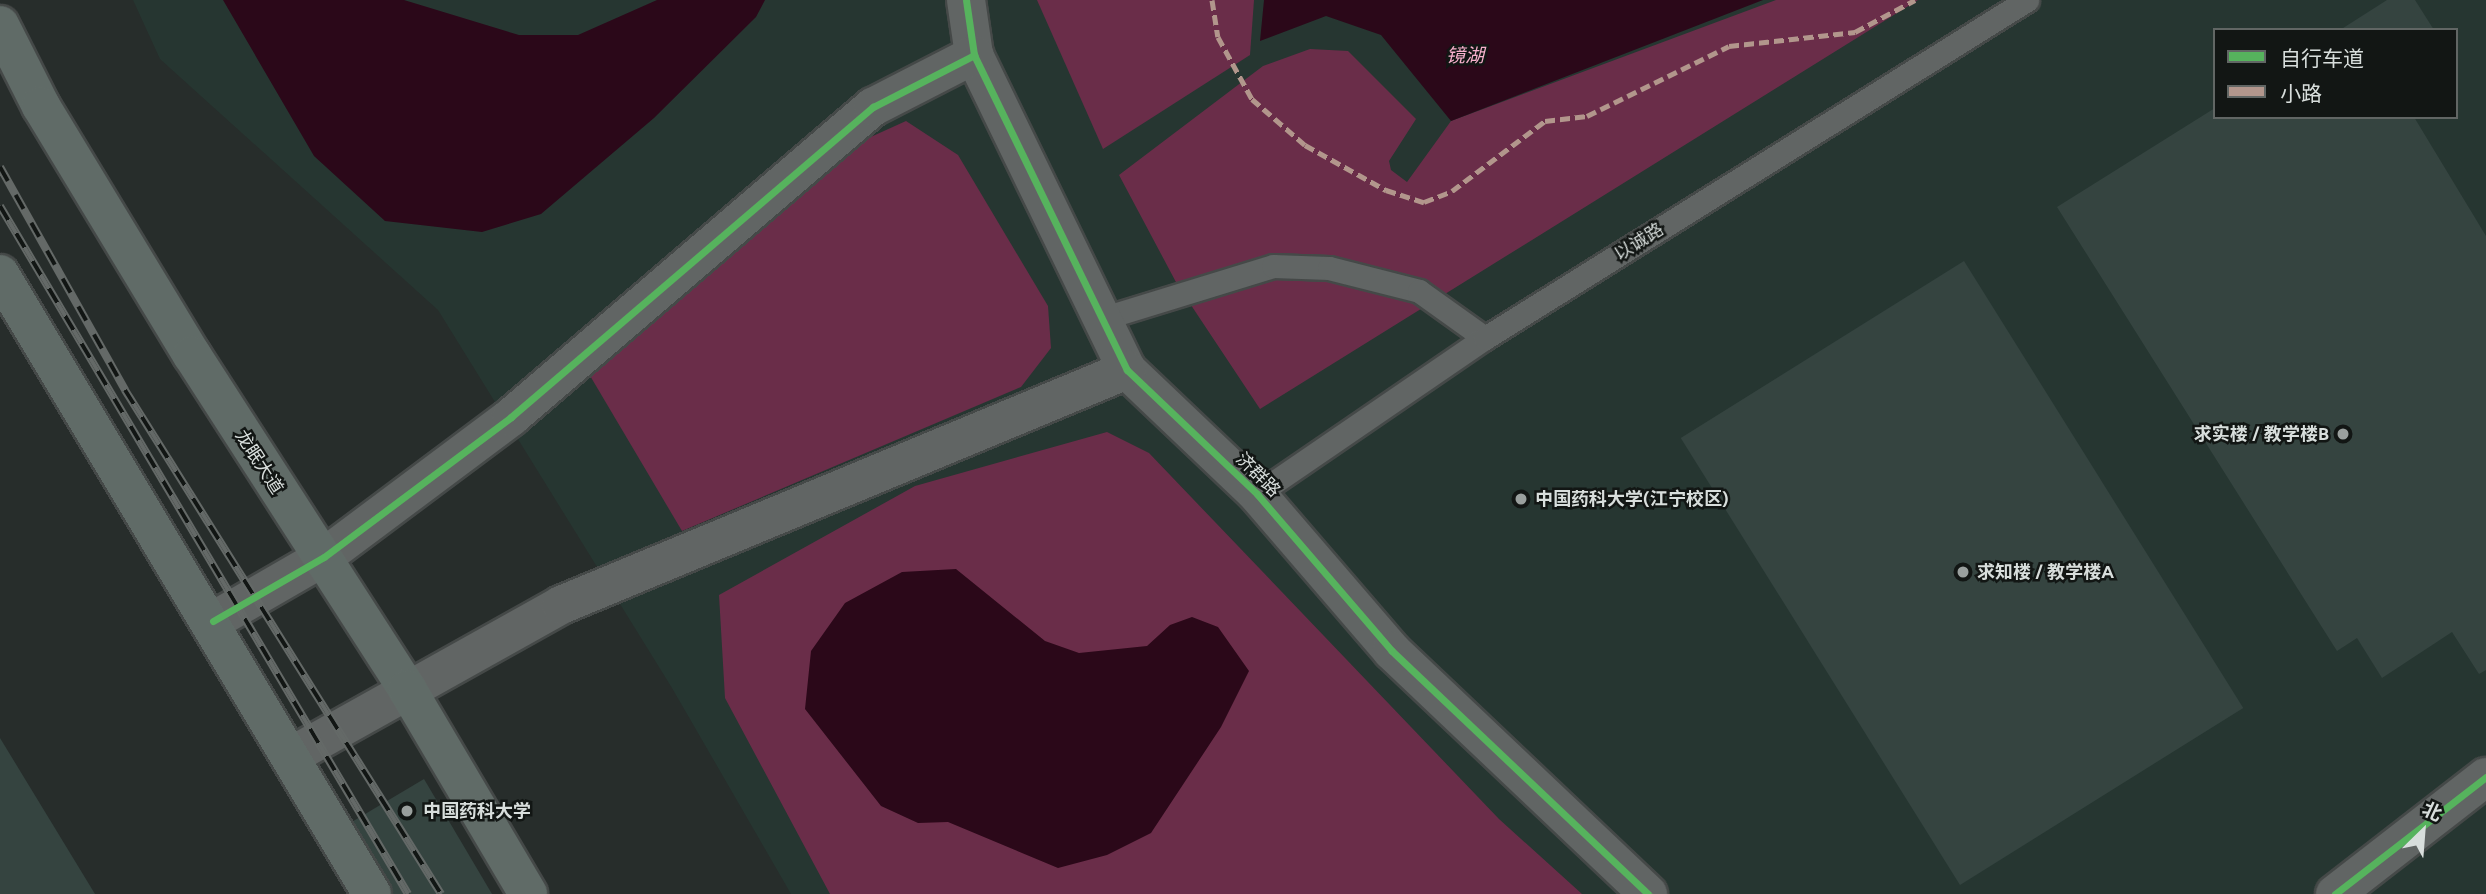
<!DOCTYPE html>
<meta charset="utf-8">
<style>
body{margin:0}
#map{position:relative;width:2486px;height:894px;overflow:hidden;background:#272d2b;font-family:Figtree,"Noto Sans SC",sans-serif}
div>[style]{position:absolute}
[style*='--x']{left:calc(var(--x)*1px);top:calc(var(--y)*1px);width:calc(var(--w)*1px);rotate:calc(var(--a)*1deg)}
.built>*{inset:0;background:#263631}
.green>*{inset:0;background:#6a2d49}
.water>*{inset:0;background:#2b0819}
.building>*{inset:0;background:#354440;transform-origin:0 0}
.roads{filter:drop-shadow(2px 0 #454948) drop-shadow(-2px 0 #454948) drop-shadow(0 2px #454948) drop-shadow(0 -2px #454948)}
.lane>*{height:23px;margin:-11.5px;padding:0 11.5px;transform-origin:11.5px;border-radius:11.5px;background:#616564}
.street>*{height:38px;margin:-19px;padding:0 19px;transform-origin:19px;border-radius:19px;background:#616564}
.primary>*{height:38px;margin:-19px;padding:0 19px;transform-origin:19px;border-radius:19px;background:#606b67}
.rail>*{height:8px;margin-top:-4px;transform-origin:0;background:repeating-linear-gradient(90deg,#121614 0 16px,#646967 0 32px);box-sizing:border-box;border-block:2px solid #646967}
.quiet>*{height:5px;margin-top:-2.5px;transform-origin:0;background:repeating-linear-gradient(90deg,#b2968c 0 10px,transparent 0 15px)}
.cycleway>*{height:7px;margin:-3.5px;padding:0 3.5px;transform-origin:3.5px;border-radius:3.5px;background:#56b35d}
.dots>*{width:19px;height:19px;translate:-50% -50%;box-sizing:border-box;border:4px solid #121614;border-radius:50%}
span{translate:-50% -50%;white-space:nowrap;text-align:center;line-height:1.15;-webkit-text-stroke:5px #121614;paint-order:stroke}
.street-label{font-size:18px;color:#d8dedc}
.poi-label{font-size:18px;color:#d8dedc;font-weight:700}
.right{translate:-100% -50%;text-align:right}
.left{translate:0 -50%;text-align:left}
.water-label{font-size:19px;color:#f7b1cd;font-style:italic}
.legend{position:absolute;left:2213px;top:28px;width:245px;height:91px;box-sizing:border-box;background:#121614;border:2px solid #616664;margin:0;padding:9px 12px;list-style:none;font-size:21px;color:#d8dedc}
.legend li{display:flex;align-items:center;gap:14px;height:35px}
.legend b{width:35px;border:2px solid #616664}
.north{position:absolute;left:2388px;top:796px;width:70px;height:70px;-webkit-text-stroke:5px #121614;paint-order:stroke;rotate:25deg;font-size:19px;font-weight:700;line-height:28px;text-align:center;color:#d8dedc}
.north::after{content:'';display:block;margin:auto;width:24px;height:32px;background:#d8dedc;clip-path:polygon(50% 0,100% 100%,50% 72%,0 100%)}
</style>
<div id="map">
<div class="built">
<i style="clip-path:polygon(evenodd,133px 0,2486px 0,2486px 894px,791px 894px,672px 688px,438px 310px,160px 59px,133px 0,2215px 30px,2456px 30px,2456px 117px,2215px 117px,2215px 30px)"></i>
</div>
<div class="green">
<i style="clip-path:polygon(1037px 0,1254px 0,1250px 55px,1103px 149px)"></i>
<i style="clip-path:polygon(1776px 0,1918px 0,1260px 409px,1177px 284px,1119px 175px,1263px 66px,1310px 49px,1348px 51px,1416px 119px,1389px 161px,1391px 170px,1407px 182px,1451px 121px)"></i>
<i style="clip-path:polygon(906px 121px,958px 155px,1048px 306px,1051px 348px,1021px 387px,682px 531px,589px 374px,853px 145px)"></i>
<i style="clip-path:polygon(1107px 432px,1149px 453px,1499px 819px,1582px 894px,830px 894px,725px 698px,719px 595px,915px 486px)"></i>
</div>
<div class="water">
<i style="clip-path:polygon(223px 0,404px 0,519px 35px,578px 35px,657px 0,765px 0,756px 17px,654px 118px,541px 214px,482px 232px,385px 221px,314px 156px)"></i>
<i style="clip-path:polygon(1264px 0,1763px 0,1451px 121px,1381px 35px,1326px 16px,1260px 41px)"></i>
<i style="clip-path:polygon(956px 569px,1045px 641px,1079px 653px,1147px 646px,1170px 625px,1192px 617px,1218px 627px,1249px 671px,1221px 727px,1151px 833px,1107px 855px,1058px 868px,948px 822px,918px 823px,881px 806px,805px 709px,811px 651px,845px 603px,902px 572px)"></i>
</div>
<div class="building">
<i style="clip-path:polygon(2387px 0,2415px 0,2434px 30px,2340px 30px)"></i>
<i style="clip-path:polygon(2215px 108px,2215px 117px,2414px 117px,2486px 236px,2486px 670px,2479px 674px,2452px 632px,2382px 678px,2357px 638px,2337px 651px,2057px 207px)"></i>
<i style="left:1964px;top:261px;width:527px;height:334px;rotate:58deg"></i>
<i style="clip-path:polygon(0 738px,95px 894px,0 894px)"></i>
<i style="clip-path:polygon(424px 779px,492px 894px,350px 894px,318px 842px)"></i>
</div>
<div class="roads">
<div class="lane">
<i style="--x:1104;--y:318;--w:177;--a:-17.1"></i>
<i style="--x:1273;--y:266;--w:56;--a:2"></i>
<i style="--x:1329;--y:268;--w:93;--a:14.3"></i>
<i style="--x:1419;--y:291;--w:81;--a:35.5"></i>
<i style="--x:1257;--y:494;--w:276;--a:-34.4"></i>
<i style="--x:1485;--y:338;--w:639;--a:-31.95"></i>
</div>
<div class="street">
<i style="--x:966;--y:0;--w:56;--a:81.7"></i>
<i style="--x:974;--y:55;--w:350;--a:64.1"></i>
<i style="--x:1127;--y:370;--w:180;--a:43.6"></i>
<i style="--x:1257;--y:494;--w:207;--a:49.3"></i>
<i style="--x:1392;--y:651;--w:353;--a:43.5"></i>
<i style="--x:213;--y:621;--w:128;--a:-30"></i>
<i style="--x:324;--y:557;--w:234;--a:-36.8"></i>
<i style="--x:511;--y:417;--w:477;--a:-40.6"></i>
<i style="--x:873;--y:107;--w:114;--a:-27.2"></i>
<i style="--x:291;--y:756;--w:309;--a:-29.2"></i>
<i style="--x:561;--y:605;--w:613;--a:-22.55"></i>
<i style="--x:2335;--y:894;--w:191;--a:-37.8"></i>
</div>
<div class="primary">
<i style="--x:0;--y:25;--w:91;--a:63.2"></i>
<i style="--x:41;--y:106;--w:291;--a:58.8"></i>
<i style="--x:192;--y:355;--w:397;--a:57.2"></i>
<i style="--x:407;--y:689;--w:238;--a:59.4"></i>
<i style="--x:0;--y:274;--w:723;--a:59.04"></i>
</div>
</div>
<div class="rail">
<i style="--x:0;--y:167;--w:256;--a:60.7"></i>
<i style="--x:125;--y:390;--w:595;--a:57.91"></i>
<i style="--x:0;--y:206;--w:800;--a:59.33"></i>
</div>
<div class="quiet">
<i style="--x:1212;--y:0;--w:37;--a:81"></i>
<i style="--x:1218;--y:37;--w:71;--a:61.3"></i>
<i style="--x:1252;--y:99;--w:70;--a:41"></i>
<i style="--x:1305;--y:145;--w:93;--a:29.1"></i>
<i style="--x:1386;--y:190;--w:40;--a:18"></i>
<i style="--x:1424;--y:202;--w:30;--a:-21"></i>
<i style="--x:1452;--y:191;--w:116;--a:-37"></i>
<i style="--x:1545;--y:121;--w:42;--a:-6.8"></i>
<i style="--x:1587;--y:116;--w:158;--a:-26.2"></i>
<i style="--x:1729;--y:46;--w:127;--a:-6.3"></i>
<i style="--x:1855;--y:32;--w:68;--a:-28.1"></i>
</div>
<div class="cycleway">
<i style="--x:966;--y:0;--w:56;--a:81.7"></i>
<i style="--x:974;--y:55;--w:350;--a:64.1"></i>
<i style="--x:1127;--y:370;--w:180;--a:43.6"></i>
<i style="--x:1257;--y:494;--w:207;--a:49.3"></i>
<i style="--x:1392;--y:651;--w:353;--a:43.5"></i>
<i style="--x:213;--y:621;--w:128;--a:-30"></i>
<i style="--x:324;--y:557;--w:234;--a:-36.8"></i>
<i style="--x:511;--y:417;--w:477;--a:-40.6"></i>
<i style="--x:873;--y:107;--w:114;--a:-27.2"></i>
<i style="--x:2335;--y:894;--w:191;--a:-37.8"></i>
</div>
<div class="dots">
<i style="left:2343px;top:434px;background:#9aa09e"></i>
<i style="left:1521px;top:499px;background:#9aa09e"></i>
<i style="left:1963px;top:572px;background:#9aa09e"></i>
<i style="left:407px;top:811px;background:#9aa09e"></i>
</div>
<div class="street-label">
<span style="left:1639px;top:242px;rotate:-32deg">以诚路</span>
<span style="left:259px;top:462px;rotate:57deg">龙眠大道</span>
<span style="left:1258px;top:475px;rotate:45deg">济群路</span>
</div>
<div class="poi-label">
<span class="right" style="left:2329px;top:434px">求实楼 / 教学楼B</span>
<span class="left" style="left:1535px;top:499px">中国药科大学(江宁校区)</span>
<span class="left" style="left:1977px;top:572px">求知楼 / 教学楼A</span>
<span class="left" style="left:423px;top:811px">中国药科大学</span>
</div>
<div class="water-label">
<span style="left:1465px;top:56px">镜湖</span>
</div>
<ul class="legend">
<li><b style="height:9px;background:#56b35d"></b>自行车道</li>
<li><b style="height:9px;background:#b2968c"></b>小路</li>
</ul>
<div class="north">北</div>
</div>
